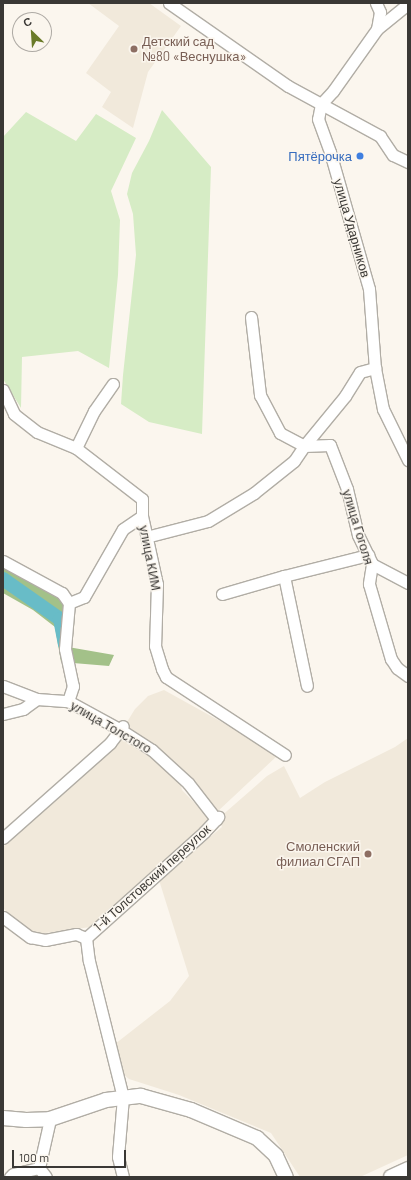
<!DOCTYPE html>
<meta charset="utf-8">
<style>
body{margin:0}
#map{position:relative;width:411px;height:1180px;overflow:hidden;background:#fbf6ee;font-family:Barlow,sans-serif}
div>[style]{position:absolute}
[style*='--x']{left:calc(var(--x)*1px);top:calc(var(--y)*1px);width:calc(var(--w)*1px);rotate:calc(var(--a)*1deg)}
.built>*{inset:0;background:#f1e9db}
.green>*{inset:0;background:#d6ecc5}
.forest>*{inset:0;background:#a3c189}
.river>*{height:14px;margin:-7px;padding:0 7px;transform-origin:7px;border-radius:7px;background:#68bcc7}
.roads{filter:drop-shadow(1px 0 #b1ada5) drop-shadow(-1px 0 #b1ada5) drop-shadow(0 1px #b1ada5) drop-shadow(0 -1px #b1ada5)}
.minor>*{height:11px;margin:-5.5px;padding:0 5.5px;transform-origin:5.5px;border-radius:5.5px;background:#fff}
.major>*{height:14px;margin:-7px;padding:0 7px;transform-origin:7px;border-radius:7px;background:#fff}
.dots>*{width:11px;height:11px;translate:-50% -50%;box-sizing:border-box;border:2px solid #fbf6ee;border-radius:50%}
span{translate:-50% -50%;white-space:nowrap;text-align:center;line-height:1.15;-webkit-text-stroke:3px #fbf6ee;paint-order:stroke}
.education-label{font-size:13px;color:#785e54}
.left{translate:0 -50%;text-align:left}
.right{translate:-100% -50%;text-align:right}
.shop-label{font-size:13px;color:#366cbe}
.street-label{font-size:13px;color:#3a3835}
.frame{position:absolute;inset:0;border:4px solid #3a3835;pointer-events:none}
.north{position:absolute;left:12px;top:12px;width:40px;height:40px;box-sizing:border-box;background:#fbf6ee;border:1px solid #aeaaa4;border-radius:50%;rotate:335deg;font-size:11px;font-weight:700;line-height:16px;text-align:center;color:#3a3835}
.north::after{content:'';display:block;margin:auto;width:14px;height:18px;background:#6a7b29;clip-path:polygon(50% 0,100% 100%,50% 72%,0 100%)}
.scale{position:absolute;left:12px;top:1150px;width:114px;height:18px;box-sizing:border-box;border:2px solid #3a3835;border-top:0;padding-left:5px;font-size:12px;line-height:14px;white-space:nowrap;color:#3a3835;-webkit-text-stroke:3px #fbf6ee;paint-order:stroke}
</style>
<div id="map">
<div class="built">
<i style="clip-path:polygon(88px 3px,149px 3px,181px 26px,148px 72px,133px 128px,102px 107px,111px 92px,86px 73px,119px 26px)"></i>
<i style="clip-path:polygon(164px 690px,258px 742px,277px 756px,217px 812px,200px 788px,141px 737px,124px 727px,135px 709px,148px 696px)"></i>
<i style="clip-path:polygon(119px 738px,137px 744px,179px 778px,182px 790px,211px 820px,91px 927px,30px 935px,3px 908px,3px 847px)"></i>
<i style="clip-path:polygon(408px 738px,408px 1155px,360px 1177px,300px 1177px,271px 1133px,179px 1095px,129px 1079px,123px 1074px,115px 1044px,170px 1001px,189px 976px,159px 880px,222px 827px,219px 818px,267px 776px,284px 766px,300px 798px,325px 782px,395px 747px)"></i>
</div>
<div class="green">
<i style="clip-path:polygon(162px 110px,211px 167px,202px 434px,149px 422px,121px 404px,123px 375px,136px 255px,133px 214px,127px 194px,132px 173px,149px 141px)"></i>
<i style="clip-path:polygon(26px 112px,76px 141px,96px 114px,136px 138px,111px 191px,120px 220px,118px 275px,109px 368px,78px 351px,22px 357px,21px 408px,3px 379px,3px 137px)"></i>
</div>
<div class="forest">
<i style="clip-path:polygon(3px 567px,63px 601px,75px 606px,68px 647px,114px 655px,109px 666px,61px 662px,55px 627px,33px 610px,3px 593px)"></i>
</div>
<div class="river">
<i style="--x:3;--y:579;--w:70;--a:35.1"></i>
<i style="--x:60;--y:619;--w:26;--a:79"></i>
</div>
<div class="roads">
<div class="minor">
<i style="--x:169;--y:3;--w:145;--a:34.9"></i>
<i style="--x:288;--y:86;--w:105;--a:28.5"></i>
<i style="--x:380;--y:136;--w:23;--a:56"></i>
<i style="--x:393;--y:155;--w:17;--a:25"></i>
<i style="--x:376;--y:3;--w:10;--a:66"></i>
<i style="--x:380;--y:12;--w:17;--a:100"></i>
<i style="--x:377;--y:29;--w:76;--a:125.4"></i>
<i style="--x:333;--y:91;--w:18;--a:133"></i>
<i style="--x:321;--y:104;--w:15;--a:101"></i>
<i style="--x:318;--y:119;--w:35;--a:70"></i>
<i style="--x:330;--y:152;--w:142;--a:74.1"></i>
<i style="--x:369;--y:289;--w:79;--a:85.7"></i>
<i style="--x:375;--y:368;--w:42;--a:79"></i>
<i style="--x:383;--y:409;--w:57;--a:63.9"></i>
<i style="--x:377;--y:29;--w:40;--a:-39"></i>
<i style="--x:251;--y:317;--w:79;--a:83.4"></i>
<i style="--x:260;--y:395;--w:43;--a:62.2"></i>
<i style="--x:280;--y:433;--w:27;--a:28"></i>
<i style="--x:304;--y:446;--w:26;--a:-2"></i>
<i style="--x:330;--y:445;--w:47;--a:68.9"></i>
<i style="--x:347;--y:489;--w:47;--a:76.6"></i>
<i style="--x:358;--y:535;--w:32;--a:64"></i>
<i style="--x:372;--y:564;--w:20;--a:99"></i>
<i style="--x:369;--y:584;--w:78;--a:73.7"></i>
<i style="--x:391;--y:659;--w:11;--a:56"></i>
<i style="--x:397;--y:668;--w:14;--a:36"></i>
<i style="--x:3;--y:390;--w:26;--a:65"></i>
<i style="--x:14;--y:414;--w:29;--a:38"></i>
<i style="--x:37;--y:432;--w:42;--a:22.3"></i>
<i style="--x:76;--y:448;--w:83;--a:37.7"></i>
<i style="--x:142;--y:499;--w:17;--a:90"></i>
<i style="--x:142;--y:516;--w:70;--a:77.6"></i>
<i style="--x:157;--y:584;--w:62;--a:91.8"></i>
<i style="--x:155;--y:646;--w:24;--a:73"></i>
<i style="--x:162;--y:669;--w:9;--a:63"></i>
<i style="--x:166;--y:677;--w:142;--a:33.2"></i>
<i style="--x:76;--y:448;--w:41;--a:-64.1"></i>
<i style="--x:94;--y:411;--w:33;--a:-55"></i>
<i style="--x:146;--y:537;--w:64;--a:-14.5"></i>
<i style="--x:208;--y:521;--w:54;--a:-31.3"></i>
<i style="--x:254;--y:493;--w:51;--a:-38.7"></i>
<i style="--x:294;--y:461;--w:18;--a:-56"></i>
<i style="--x:304;--y:446;--w:65;--a:-50.6"></i>
<i style="--x:345;--y:396;--w:28;--a:-58"></i>
<i style="--x:360;--y:372;--w:16;--a:-15"></i>
<i style="--x:3;--y:561;--w:67;--a:28.5"></i>
<i style="--x:62;--y:593;--w:12;--a:55"></i>
<i style="--x:69;--y:603;--w:46;--a:95"></i>
<i style="--x:65;--y:649;--w:38;--a:78"></i>
<i style="--x:73;--y:686;--w:16;--a:108"></i>
<i style="--x:372;--y:564;--w:41;--a:27.8"></i>
<i style="--x:284;--y:576;--w:112;--a:78.2"></i>
<i style="--x:222;--y:594;--w:65;--a:-16.2"></i>
<i style="--x:284;--y:576;--w:87;--a:-14"></i>
<i style="--x:69;--y:603;--w:16;--a:-22"></i>
<i style="--x:84;--y:597;--w:78;--a:-60.2"></i>
<i style="--x:123;--y:529;--w:23;--a:-34"></i>
<i style="--x:3;--y:686;--w:36;--a:21"></i>
<i style="--x:37;--y:699;--w:31;--a:4"></i>
<i style="--x:68;--y:701;--w:60;--a:28.7"></i>
<i style="--x:121;--y:730;--w:37;--a:33"></i>
<i style="--x:152;--y:750;--w:49;--a:42.5"></i>
<i style="--x:188;--y:783;--w:46;--a:52.1"></i>
<i style="--x:3;--y:714;--w:21;--a:-14"></i>
<i style="--x:23;--y:709;--w:17;--a:-36"></i>
<i style="--x:3;--y:838;--w:143;--a:-41.6"></i>
<i style="--x:110;--y:743;--w:21;--a:-53"></i>
<i style="--x:3;--y:917;--w:34;--a:37"></i>
<i style="--x:30;--y:937;--w:15;--a:11"></i>
<i style="--x:45;--y:940;--w:32;--a:-11"></i>
<i style="--x:76;--y:934;--w:11;--a:22"></i>
<i style="--x:86;--y:938;--w:23;--a:83"></i>
<i style="--x:89;--y:961;--w:140;--a:76"></i>
<i style="--x:123;--y:1097;--w:60;--a:94.8"></i>
<i style="--x:118;--y:1157;--w:21;--a:76"></i>
<i style="--x:86;--y:938;--w:159;--a:-41.9"></i>
<i style="--x:204;--y:832;--w:21;--a:-47"></i>
<i style="--x:39;--y:1168;--w:11;--a:52"></i>
<i style="--x:10;--y:1177;--w:4;--a:-45"></i>
<i style="--x:13;--y:1174;--w:27;--a:-13"></i>
<i style="--x:39;--y:1168;--w:50;--a:-77.3"></i>
</div>
<div class="major">
<i style="--x:3;--y:1118;--w:23;--a:5"></i>
<i style="--x:26;--y:1120;--w:24;--a:-2"></i>
<i style="--x:50;--y:1119;--w:59;--a:-18.7"></i>
<i style="--x:106;--y:1100;--w:35;--a:-7"></i>
<i style="--x:141;--y:1096;--w:52;--a:15.6"></i>
<i style="--x:191;--y:1110;--w:72;--a:23"></i>
<i style="--x:257;--y:1138;--w:26;--a:43"></i>
<i style="--x:276;--y:1156;--w:23;--a:65"></i>
<i style="--x:391;--y:1177;--w:19;--a:-25"></i>
</div>
</div>
<div class="dots">
<i style="left:134px;top:49px;background:#8d6e63"></i>
<i style="left:360px;top:156px;background:#3f7fe0"></i>
<i style="left:368px;top:854px;background:#8d6e63"></i>
</div>
<div class="education-label">
<span class="left" style="left:142px;top:49px">Детский сад<br>№80 «Веснушка»</span>
<span class="right" style="left:360px;top:854px">Смоленский<br>филиал СГАП</span>
</div>
<div class="shop-label">
<span class="right" style="left:352px;top:156px">Пятёрочка</span>
</div>
<div class="street-label">
<span style="left:352px;top:228px;rotate:74deg">улица Ударников</span>
<span style="left:358px;top:527px;rotate:73deg">улица Гоголя</span>
<span style="left:150px;top:558px;rotate:79deg">улица КИМ</span>
<span style="left:111px;top:727px;rotate:30deg">улица Толстого</span>
<span style="left:152px;top:878px;rotate:-42deg">1-й Толстовский переулок</span>
</div>
<div class="frame"></div>
<div class="north">С</div>
<div class="scale">100 m</div>
</div>
